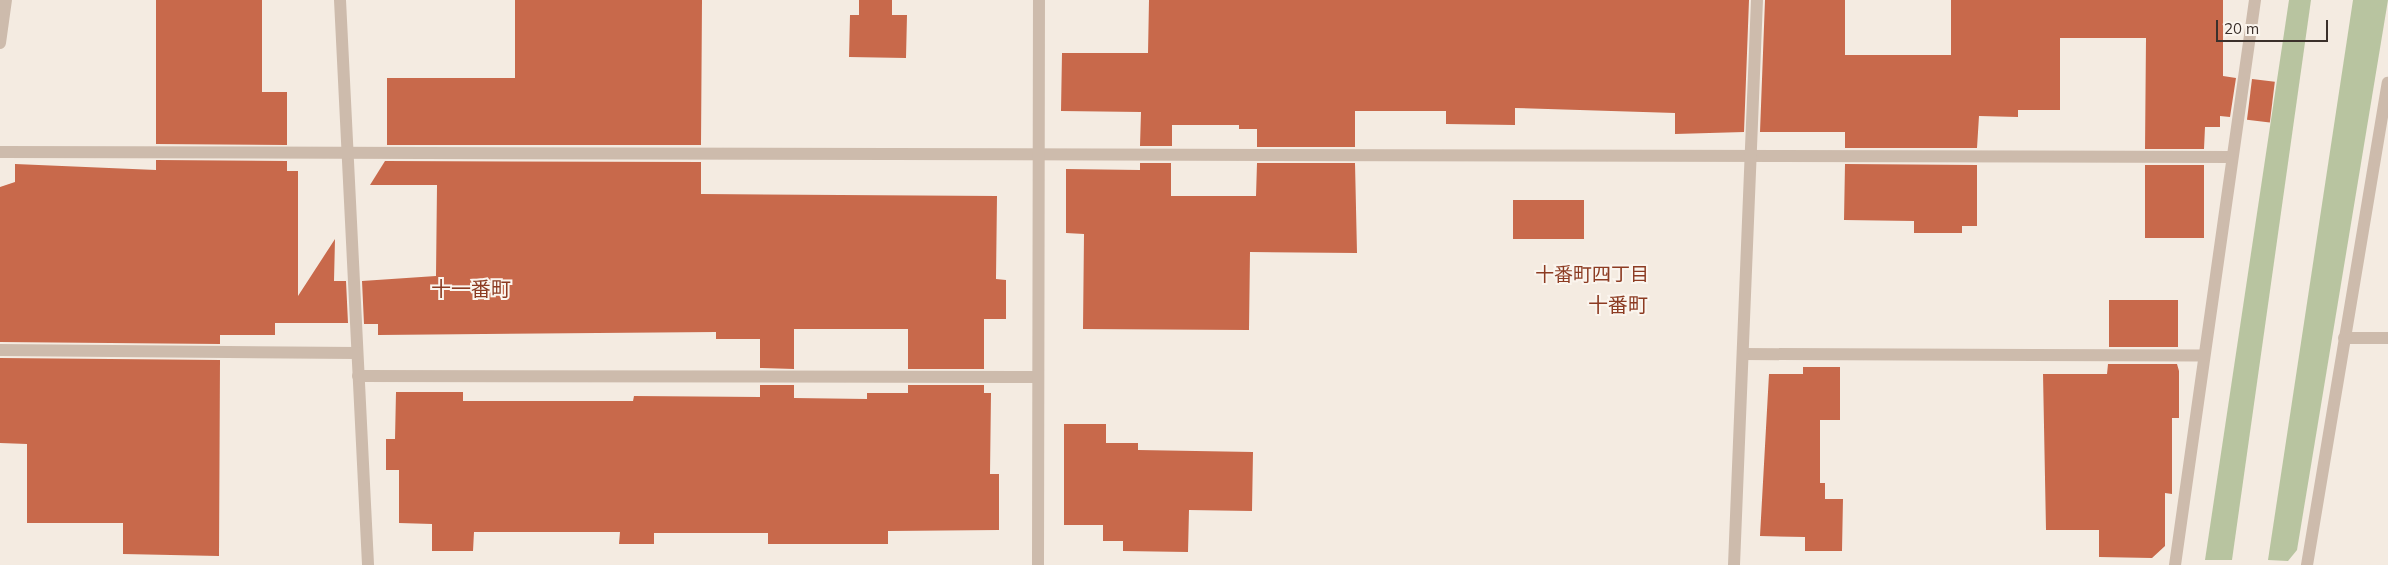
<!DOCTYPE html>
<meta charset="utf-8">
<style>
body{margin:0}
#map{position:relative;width:2388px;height:565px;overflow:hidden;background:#f4ebe1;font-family:Mulish,"Noto Sans JP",sans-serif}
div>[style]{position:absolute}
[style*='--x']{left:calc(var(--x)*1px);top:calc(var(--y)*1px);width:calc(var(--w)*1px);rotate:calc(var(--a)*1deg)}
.green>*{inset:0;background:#b8c4a0}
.building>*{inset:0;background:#c8694b;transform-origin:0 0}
.minor>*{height:12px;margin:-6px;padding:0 6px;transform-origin:6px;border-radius:6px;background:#cdbbac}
span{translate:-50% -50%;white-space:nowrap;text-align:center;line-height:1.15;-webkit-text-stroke:4px #fbf5ee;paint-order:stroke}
.neighbourhood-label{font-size:19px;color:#8c3b22}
.quarter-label{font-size:20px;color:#8c3b22}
.scale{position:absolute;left:2216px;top:20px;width:112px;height:22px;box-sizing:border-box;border:2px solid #3b302b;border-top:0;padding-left:6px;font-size:15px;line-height:18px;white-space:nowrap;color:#3b302b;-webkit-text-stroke:4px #fbf5ee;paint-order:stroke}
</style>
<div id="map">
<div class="green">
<i style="clip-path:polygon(2289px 0,2311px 0,2232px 560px,2205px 560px)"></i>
<i style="clip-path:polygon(2353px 0,2388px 0,2297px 550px,2288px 561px,2268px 560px)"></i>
</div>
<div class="building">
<i style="clip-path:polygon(156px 0,262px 0,262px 92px,287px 92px,287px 145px,156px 144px)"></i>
<i style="clip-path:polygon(515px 0,702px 0,701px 145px,387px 145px,387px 78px,515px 78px)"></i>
<i style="clip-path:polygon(859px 0,892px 0,892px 15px,907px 15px,906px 58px,849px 57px,850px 15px,859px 15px)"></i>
<i style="clip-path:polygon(1149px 0,1749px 0,1744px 132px,1675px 134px,1675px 113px,1515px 108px,1515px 125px,1446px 124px,1446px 111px,1355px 111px,1355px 147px,1257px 147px,1257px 129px,1239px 129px,1239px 125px,1172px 125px,1172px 146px,1140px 146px,1141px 112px,1061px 111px,1062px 53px,1148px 53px)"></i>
<i style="clip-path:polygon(1765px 0,1845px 0,1845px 55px,1951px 55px,1951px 0,2223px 0,2223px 76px,2236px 78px,2230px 117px,2220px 116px,2220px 127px,2205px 127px,2204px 149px,2145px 149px,2146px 38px,2060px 38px,2060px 110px,2018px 110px,2018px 117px,1979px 116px,1977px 148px,1845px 148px,1845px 132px,1760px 132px)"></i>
<i style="left:2252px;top:79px;width:23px;height:41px;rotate:7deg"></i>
<i style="clip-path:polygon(156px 160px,287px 161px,287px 171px,298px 171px,298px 296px,335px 239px,334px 281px,346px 281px,348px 323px,275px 323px,275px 335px,220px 335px,220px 344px,0 342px,0 187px,15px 182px,15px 164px,156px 170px)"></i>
<i style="clip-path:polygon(385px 161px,701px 162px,701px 194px,997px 196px,996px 279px,1006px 280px,1006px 319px,984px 319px,984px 369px,908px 369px,908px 329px,794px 329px,794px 369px,760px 368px,760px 339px,716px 339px,716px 332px,378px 335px,378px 324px,364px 324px,362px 281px,436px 276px,437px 185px,370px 185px)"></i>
<i style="clip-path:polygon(1140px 163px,1171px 163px,1171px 196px,1256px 196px,1257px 163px,1355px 163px,1357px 253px,1250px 252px,1249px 330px,1083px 329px,1084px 234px,1066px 233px,1066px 169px,1140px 170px)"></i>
<i style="clip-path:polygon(1845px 164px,1977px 165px,1977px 226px,1962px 226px,1962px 233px,1914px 233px,1914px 221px,1844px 220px)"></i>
<i style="left:2145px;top:165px;width:59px;height:73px"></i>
<i style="left:1513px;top:200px;width:71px;height:39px"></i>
<i style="left:2109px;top:300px;width:69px;height:47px"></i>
<i style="clip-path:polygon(0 358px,220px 360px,219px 556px,123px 554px,123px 523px,27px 523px,27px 444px,0 443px)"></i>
<i style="clip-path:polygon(2108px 364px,2177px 364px,2179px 371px,2179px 418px,2172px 418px,2172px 494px,2165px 493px,2165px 546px,2152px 558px,2099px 557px,2099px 530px,2046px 530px,2043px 374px,2107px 374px)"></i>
<i style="clip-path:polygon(1803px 367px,1840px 367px,1840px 420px,1820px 420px,1820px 483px,1825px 483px,1825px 499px,1843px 499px,1842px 551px,1805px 551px,1805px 537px,1760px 536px,1769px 374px,1803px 374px)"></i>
<i style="clip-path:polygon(760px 385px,794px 385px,794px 398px,867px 399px,867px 393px,908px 393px,908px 385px,984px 385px,984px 393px,991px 393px,990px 474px,999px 474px,999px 530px,888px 531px,888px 544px,768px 544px,768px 533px,654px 533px,654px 544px,619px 544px,620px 532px,474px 532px,473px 551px,432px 551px,432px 524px,399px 523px,399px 470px,386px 470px,386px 439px,395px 439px,396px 392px,463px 392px,463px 401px,633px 401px,634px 396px,760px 397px)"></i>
<i style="clip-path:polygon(1064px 424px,1106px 424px,1106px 443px,1138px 443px,1138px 450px,1253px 452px,1252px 511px,1189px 510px,1188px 552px,1123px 551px,1123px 541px,1103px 541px,1103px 525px,1064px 525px)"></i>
</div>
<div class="minor">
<i style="--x:340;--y:0;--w:566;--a:87.16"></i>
<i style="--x:0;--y:43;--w:43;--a:-82.1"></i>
<i style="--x:0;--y:152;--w:2232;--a:0.13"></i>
<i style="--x:2344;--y:338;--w:44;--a:0"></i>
<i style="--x:0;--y:350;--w:357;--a:0.5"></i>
<i style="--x:1743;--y:354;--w:461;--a:0.2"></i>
<i style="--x:358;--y:376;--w:680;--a:0.08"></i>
<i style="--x:1038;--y:565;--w:565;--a:-89.9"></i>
<i style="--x:1734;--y:565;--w:565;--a:-87.67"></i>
<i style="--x:2175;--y:565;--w:571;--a:-81.94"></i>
<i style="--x:2307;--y:565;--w:489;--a:-80.5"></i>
</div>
<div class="neighbourhood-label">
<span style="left:1592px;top:275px">十番町四丁目</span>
</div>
<div class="quarter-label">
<span style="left:471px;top:288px">十一番町</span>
<span style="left:1618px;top:304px">十番町</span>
</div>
<div class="scale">20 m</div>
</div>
